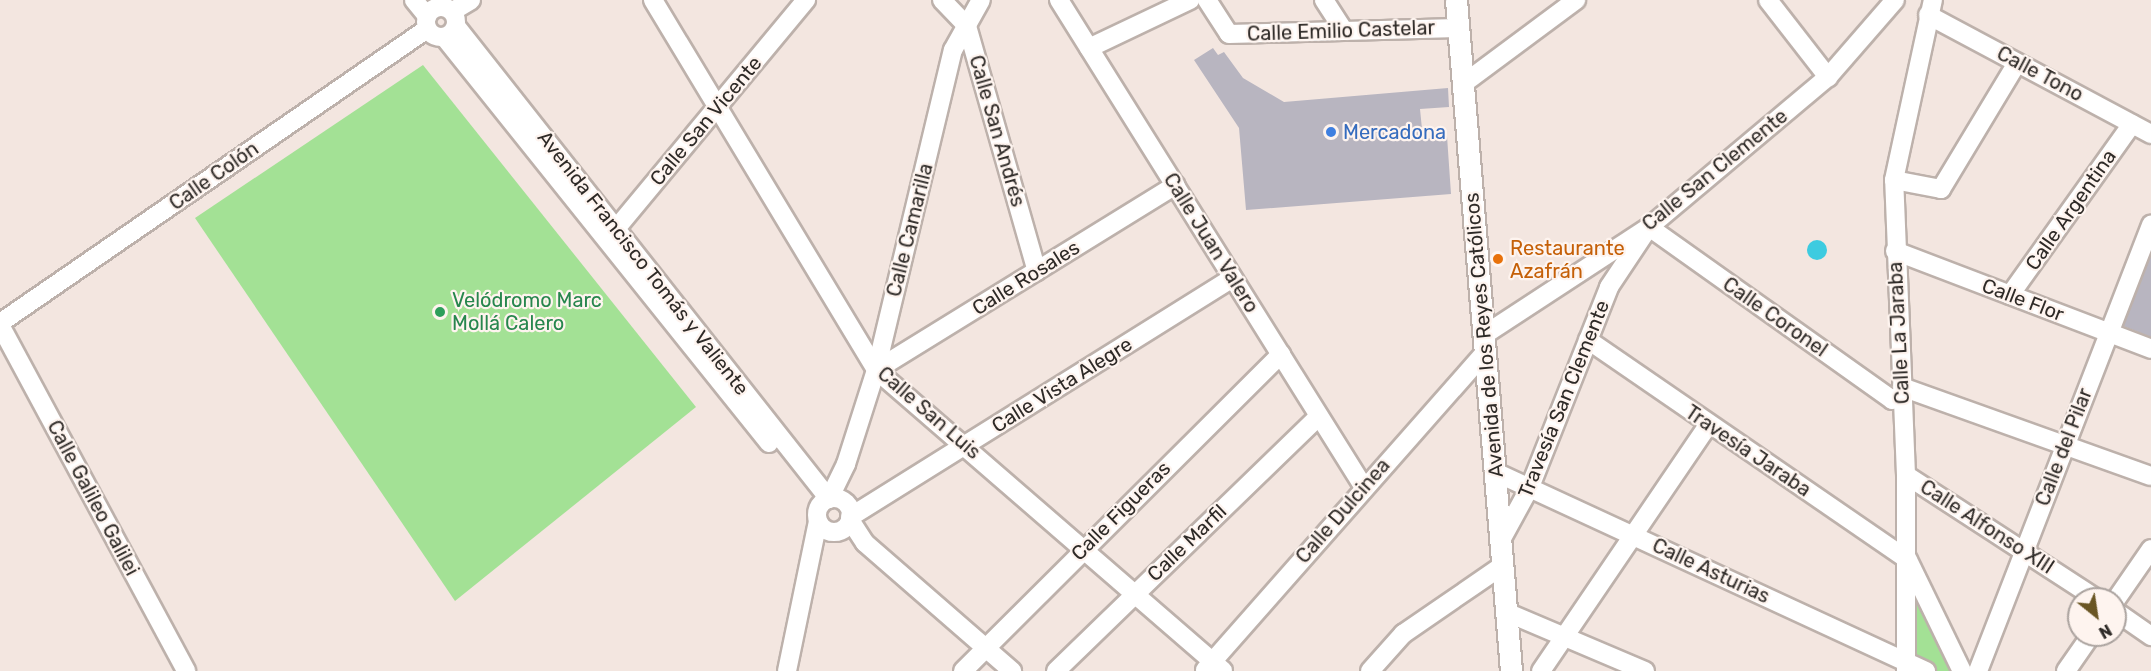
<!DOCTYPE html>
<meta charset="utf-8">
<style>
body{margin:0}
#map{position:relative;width:2151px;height:671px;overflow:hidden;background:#f3e6e0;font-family:Rubik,sans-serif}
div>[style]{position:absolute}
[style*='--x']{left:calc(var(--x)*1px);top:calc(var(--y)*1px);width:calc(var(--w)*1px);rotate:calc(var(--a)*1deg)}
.green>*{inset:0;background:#a3e195}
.water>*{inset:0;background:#3dcbe0}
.round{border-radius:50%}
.building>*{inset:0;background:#b8b5c0}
.roads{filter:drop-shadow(2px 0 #bdb1ab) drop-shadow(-2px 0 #bdb1ab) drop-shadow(0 2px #bdb1ab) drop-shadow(0 -2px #bdb1ab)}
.minor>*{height:18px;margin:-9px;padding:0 9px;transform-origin:9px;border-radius:9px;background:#fff}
.minor>.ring{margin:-9px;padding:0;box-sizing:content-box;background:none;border:18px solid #fff;border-radius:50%}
.tertiary>*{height:21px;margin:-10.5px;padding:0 10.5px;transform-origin:10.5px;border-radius:10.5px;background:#fff}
.dots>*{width:16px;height:16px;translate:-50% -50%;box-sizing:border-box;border:3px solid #fef4ef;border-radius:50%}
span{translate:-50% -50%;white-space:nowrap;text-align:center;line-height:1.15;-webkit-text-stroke:4.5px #fef4ef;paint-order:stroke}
.street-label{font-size:20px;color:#2e2a27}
.shop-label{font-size:20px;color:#366cbe}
.left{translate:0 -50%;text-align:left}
.food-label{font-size:20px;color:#c56008}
.leisure-label{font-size:20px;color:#27864d}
.north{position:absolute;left:2067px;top:587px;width:60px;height:60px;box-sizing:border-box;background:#fef4ef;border:2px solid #aba39f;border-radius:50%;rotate:150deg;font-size:16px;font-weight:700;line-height:24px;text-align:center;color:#2e2a27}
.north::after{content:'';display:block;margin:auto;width:21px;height:27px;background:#6a5624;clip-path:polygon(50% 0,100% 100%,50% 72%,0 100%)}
</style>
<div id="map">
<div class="green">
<i style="clip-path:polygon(423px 65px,696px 407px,455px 601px,195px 218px)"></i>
<i style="clip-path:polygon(1908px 560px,1962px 671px,1926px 671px,1906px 663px)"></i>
</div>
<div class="water">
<i class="round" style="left:1807px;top:240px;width:20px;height:20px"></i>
</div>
<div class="building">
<i style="clip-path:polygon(1213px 48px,1218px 55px,1224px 52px,1243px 78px,1284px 102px,1448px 88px,1449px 107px,1420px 109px,1423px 139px,1447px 136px,1451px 194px,1246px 210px,1239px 128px,1194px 60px)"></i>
<i style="clip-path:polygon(2151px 255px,2151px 337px,2123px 326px)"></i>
</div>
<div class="roads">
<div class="minor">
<i style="--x:414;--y:0;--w:21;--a:51"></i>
<i style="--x:653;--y:0;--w:432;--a:58.9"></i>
<i style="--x:876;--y:370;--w:459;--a:40.9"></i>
<i style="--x:942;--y:0;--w:36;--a:46"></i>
<i style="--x:967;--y:26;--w:255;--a:74.1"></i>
<i style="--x:1059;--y:0;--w:573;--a:57.97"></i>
<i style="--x:1207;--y:0;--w:40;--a:57.1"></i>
<i style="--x:1229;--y:34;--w:229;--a:-1.5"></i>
<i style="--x:1324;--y:0;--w:37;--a:57"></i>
<i style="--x:1768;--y:0;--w:98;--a:52.1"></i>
<i class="ring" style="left:426px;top:7px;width:12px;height:12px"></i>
<i style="--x:453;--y:11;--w:21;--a:-31"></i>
<i style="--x:1928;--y:15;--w:253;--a:28.1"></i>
<i style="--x:456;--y:26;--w:602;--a:51.74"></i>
<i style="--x:829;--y:499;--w:39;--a:-64"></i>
<i style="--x:846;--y:464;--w:99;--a:-72.3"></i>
<i style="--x:876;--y:370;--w:329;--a:-76.5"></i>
<i style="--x:953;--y:50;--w:57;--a:-60.8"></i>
<i style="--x:444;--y:37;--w:520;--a:51.32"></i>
<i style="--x:1089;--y:48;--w:112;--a:-25.4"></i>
<i style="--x:1463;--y:84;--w:141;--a:-36.6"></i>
<i style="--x:1894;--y:180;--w:48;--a:10.8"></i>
<i style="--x:1941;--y:189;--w:147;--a:-58.9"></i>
<i style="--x:610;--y:236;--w:307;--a:-50.3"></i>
<i style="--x:1895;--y:251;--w:274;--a:20.9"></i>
<i style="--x:2010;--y:295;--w:210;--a:-54.5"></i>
<i style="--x:0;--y:323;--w:518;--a:-34.55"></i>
<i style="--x:0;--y:325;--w:393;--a:61.7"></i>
<i style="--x:1484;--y:335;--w:197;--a:-33.2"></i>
<i style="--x:1649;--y:227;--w:234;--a:-40"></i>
<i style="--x:1828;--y:77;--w:102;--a:-49"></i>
<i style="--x:1588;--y:340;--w:388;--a:34.5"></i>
<i style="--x:1908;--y:560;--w:123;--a:64.1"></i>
<i style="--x:876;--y:370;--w:352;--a:-31.7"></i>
<i style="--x:1902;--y:387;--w:264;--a:19.7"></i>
<i style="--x:1495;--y:472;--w:475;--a:24.8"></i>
<i style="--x:1906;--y:475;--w:228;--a:33"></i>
<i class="ring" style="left:817px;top:498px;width:16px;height:16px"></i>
<i style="--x:850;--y:517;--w:451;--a:-32"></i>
<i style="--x:850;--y:520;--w:27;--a:57"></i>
<i style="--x:865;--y:543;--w:195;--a:41"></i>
<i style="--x:1500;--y:542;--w:63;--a:-61.4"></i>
<i style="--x:1530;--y:487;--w:215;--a:-68.4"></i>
<i style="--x:1609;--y:287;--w:72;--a:-56.3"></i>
<i style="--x:1649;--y:227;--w:298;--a:35.4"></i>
<i style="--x:1892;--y:400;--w:11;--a:-27"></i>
<i style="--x:2115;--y:601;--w:63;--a:-55.3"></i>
<i style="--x:2115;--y:611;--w:44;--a:34.8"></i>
<i style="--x:1506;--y:612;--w:151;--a:23"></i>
<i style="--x:1205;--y:670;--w:422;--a:-48.6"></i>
<i style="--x:787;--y:671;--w:153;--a:-78.3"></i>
<i style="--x:963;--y:671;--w:449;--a:-44.9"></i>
<i style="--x:1056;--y:671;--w:366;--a:-44.1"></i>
<i style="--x:1370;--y:671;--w:50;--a:-48.3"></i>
<i style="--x:1403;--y:634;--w:120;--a:-34.5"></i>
<i style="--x:1541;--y:671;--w:297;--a:-55.8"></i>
<i style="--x:1906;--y:671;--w:196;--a:-90"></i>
<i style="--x:1906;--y:475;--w:295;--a:-92.3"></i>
<i style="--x:1894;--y:180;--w:184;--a:-77.8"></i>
<i style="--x:1978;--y:671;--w:479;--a:-68.8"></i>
<i style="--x:2066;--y:671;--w:44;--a:-55.2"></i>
</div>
<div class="tertiary">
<i style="--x:1456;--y:0;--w:673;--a:85.31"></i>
</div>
</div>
<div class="dots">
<i style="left:1331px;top:132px;background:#3f7fe0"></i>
<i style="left:1498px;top:259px;background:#e8710a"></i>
<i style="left:440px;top:312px;background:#2e9e5b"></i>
</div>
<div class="street-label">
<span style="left:1341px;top:31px;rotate:-2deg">Calle Emilio Castelar</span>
<span style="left:2040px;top:74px;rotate:28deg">Calle Tono</span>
<span style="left:706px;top:121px;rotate:-50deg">Calle San Vicente</span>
<span style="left:997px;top:131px;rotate:74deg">Calle San Andrés</span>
<span style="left:1715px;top:170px;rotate:-39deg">Calle San Clemente</span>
<span style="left:214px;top:176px;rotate:-35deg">Calle Colón</span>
<span style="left:2071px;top:210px;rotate:-55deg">Calle Argentina</span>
<span style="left:910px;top:230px;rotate:-76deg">Calle Camarilla</span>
<span style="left:1211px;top:243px;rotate:58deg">Calle Juan Valero</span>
<span style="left:643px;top:263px;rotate:52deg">Avenida Francisco Tomás y Valiente</span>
<span style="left:1026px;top:278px;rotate:-32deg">Calle Rosales</span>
<span style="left:2023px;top:300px;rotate:21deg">Calle Flor</span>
<span style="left:1775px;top:317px;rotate:35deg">Calle Coronel</span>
<span style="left:1899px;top:333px;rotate:-93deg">Calle La Jaraba</span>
<span style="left:1484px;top:335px;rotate:-95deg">Avenida de los Reyes Católicos</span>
<span style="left:1062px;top:385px;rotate:-32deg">Calle Vista Alegre</span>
<span style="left:1564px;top:399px;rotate:-68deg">Travesía San Clemente</span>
<span style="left:929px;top:413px;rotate:41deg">Calle San Luis</span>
<span style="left:2064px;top:447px;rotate:-69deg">Calle del Pilar</span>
<span style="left:1748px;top:451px;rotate:34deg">Travesía Jaraba</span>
<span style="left:93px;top:498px;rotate:62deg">Calle Galileo Galilei</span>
<span style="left:1121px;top:511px;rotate:-45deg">Calle Figueras</span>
<span style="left:1343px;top:511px;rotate:-49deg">Calle Dulcinea</span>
<span style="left:1987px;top:527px;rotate:33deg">Calle Alfonso XIII</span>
<span style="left:1187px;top:543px;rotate:-44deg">Calle Marfil</span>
<span style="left:1711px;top:571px;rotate:25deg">Calle Asturias</span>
</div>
<div class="shop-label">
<span class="left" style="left:1343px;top:132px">Mercadona</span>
</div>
<div class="food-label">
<span class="left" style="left:1510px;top:260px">Restaurante<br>Azafrán</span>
</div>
<div class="leisure-label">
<span class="left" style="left:452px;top:312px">Velódromo Marc<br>Mollá Calero</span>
</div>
<div class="north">N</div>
</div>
